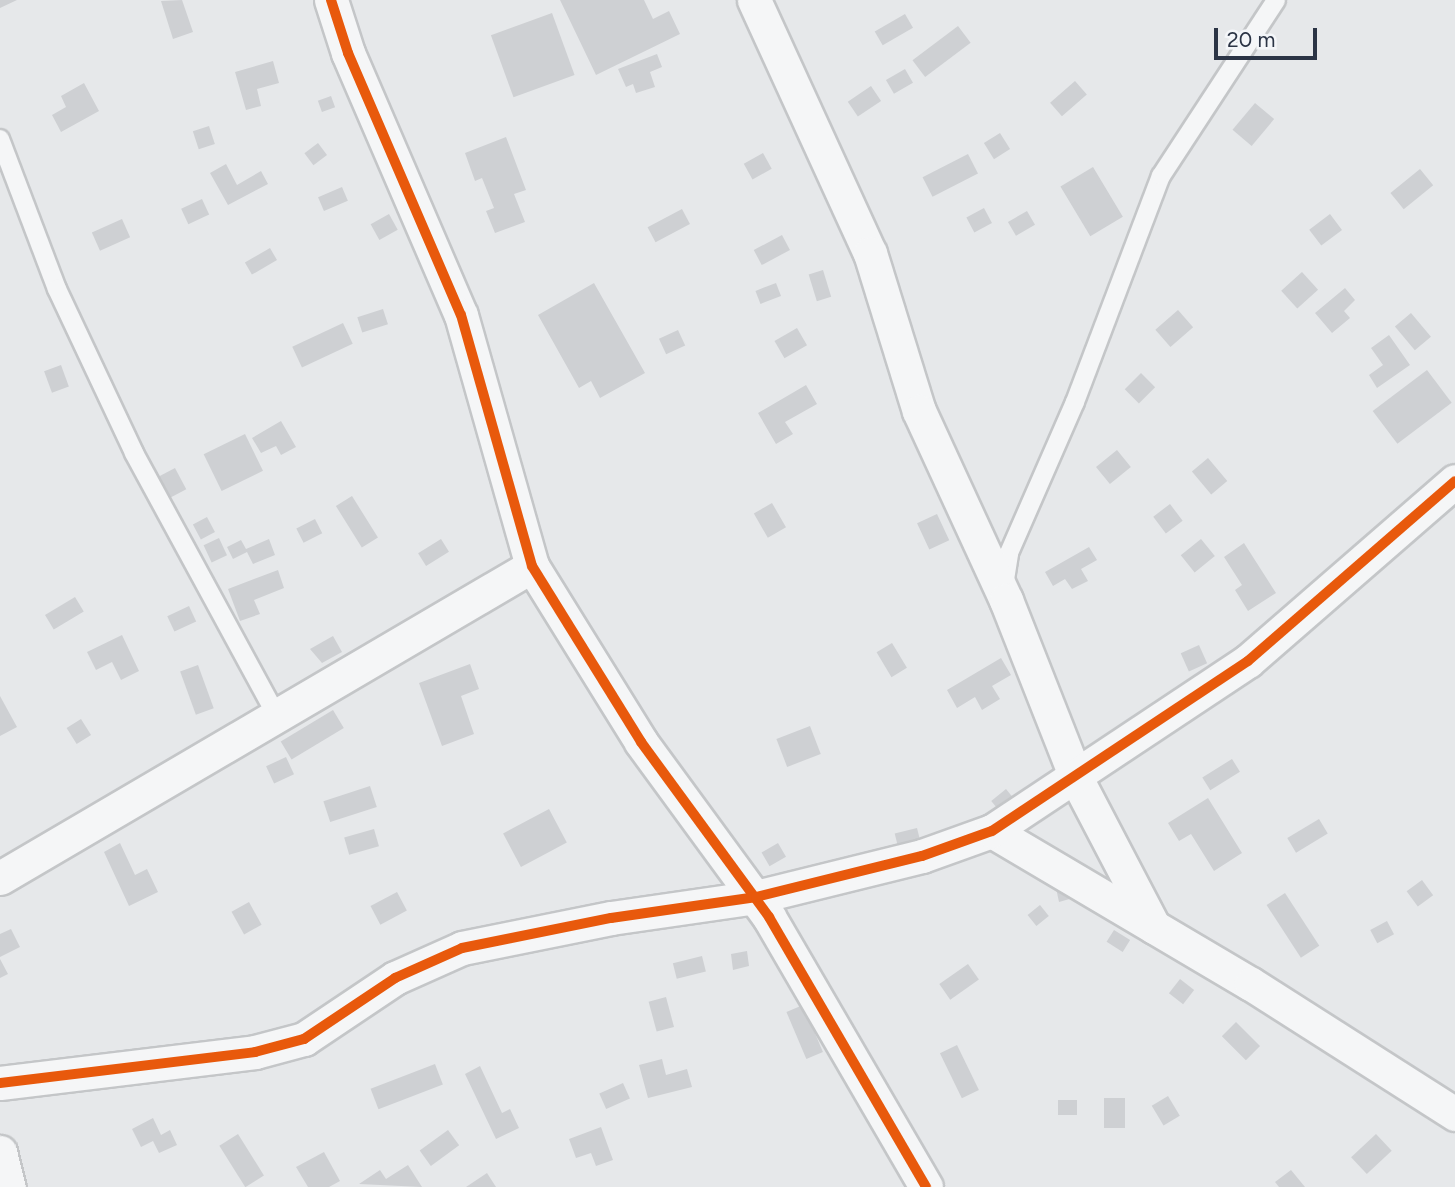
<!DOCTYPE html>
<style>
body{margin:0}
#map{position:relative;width:1455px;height:1187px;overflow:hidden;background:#e6e8ea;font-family:Figtree,sans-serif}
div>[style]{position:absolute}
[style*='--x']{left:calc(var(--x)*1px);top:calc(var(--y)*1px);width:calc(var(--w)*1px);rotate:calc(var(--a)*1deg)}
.building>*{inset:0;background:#ced0d3;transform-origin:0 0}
.roads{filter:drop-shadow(2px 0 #c4c6c8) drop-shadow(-2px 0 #c4c6c8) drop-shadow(0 2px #c4c6c8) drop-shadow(0 -2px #c4c6c8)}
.lane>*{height:18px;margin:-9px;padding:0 9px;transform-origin:9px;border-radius:9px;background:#f5f6f7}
.street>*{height:33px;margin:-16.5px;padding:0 16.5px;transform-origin:16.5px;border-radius:16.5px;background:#f5f6f7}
.cycleway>*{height:10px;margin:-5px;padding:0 5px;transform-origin:5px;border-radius:5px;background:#e8590c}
span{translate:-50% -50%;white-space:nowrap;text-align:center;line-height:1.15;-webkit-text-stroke:7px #f4f6f9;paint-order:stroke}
.scale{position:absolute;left:1214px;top:28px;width:103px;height:32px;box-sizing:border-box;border:4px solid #2b3445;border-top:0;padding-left:9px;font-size:21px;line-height:24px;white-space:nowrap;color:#2b3445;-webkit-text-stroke:5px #f4f6f9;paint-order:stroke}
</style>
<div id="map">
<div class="building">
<i style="clip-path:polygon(0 0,17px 0,0 8px)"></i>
<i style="clip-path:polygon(182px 0,193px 32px,173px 39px,161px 1px)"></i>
<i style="clip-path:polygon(560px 0,644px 0,653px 19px,669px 11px,680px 34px,596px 75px)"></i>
<i style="left:552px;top:13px;width:66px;height:65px;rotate:70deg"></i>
<i style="left:905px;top:14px;width:16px;height:35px;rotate:60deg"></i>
<i style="left:958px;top:26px;width:21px;height:57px;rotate:53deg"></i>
<i style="clip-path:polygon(657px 54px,662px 67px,650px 72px,655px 87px,636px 93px,633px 84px,626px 87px,618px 69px)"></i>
<i style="clip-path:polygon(273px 61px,279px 83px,257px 89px,261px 106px,246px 110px,235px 72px)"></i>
<i style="left:905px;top:69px;width:16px;height:22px;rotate:60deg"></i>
<i style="left:1075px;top:81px;width:18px;height:33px;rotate:49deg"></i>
<i style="clip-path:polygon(84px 83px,99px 111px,61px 132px,52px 115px,66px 107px,61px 96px)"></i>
<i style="left:871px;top:86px;width:18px;height:28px;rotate:56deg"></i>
<i style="left:331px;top:96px;width:12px;height:14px;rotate:70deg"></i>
<i style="left:1255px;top:103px;width:25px;height:35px;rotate:40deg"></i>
<i style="left:209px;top:126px;width:19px;height:17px;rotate:72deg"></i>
<i style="left:1000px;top:133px;width:19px;height:19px;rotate:58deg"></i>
<i style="clip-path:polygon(506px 137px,526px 190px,514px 194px,525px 222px,495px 233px,486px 211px,494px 208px,482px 178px,475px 181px,465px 153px)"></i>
<i style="left:318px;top:143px;width:15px;height:17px;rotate:53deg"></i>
<i style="left:763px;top:153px;width:18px;height:22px;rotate:61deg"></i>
<i style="left:968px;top:154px;width:22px;height:51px;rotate:63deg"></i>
<i style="clip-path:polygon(226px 164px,237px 185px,261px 171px,268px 184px,228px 205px,210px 173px)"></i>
<i style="left:1093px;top:167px;width:58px;height:38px;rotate:59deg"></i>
<i style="left:1420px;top:169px;width:21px;height:38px;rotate:51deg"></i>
<i style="left:342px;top:187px;width:15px;height:26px;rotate:67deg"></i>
<i style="left:202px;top:199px;width:17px;height:23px;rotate:65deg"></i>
<i style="left:984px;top:208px;width:17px;height:20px;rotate:62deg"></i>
<i style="left:682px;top:209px;width:17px;height:39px;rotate:62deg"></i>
<i style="left:1027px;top:211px;width:16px;height:22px;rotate:60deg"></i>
<i style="left:389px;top:214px;width:18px;height:21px;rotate:61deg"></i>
<i style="left:1330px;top:214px;width:20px;height:26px;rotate:53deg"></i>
<i style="left:122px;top:219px;width:20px;height:33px;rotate:66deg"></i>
<i style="left:782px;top:235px;width:17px;height:32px;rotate:62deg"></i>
<i style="left:270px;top:248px;width:14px;height:29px;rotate:60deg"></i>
<i style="left:823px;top:270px;width:28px;height:15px;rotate:73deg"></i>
<i style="left:1302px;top:272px;width:24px;height:28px;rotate:48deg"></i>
<i style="clip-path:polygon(594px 283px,645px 373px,600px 398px,591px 381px,579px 388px,538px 315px)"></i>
<i style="left:776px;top:283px;width:14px;height:22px;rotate:69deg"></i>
<i style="clip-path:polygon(1345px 288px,1355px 300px,1344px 311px,1350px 318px,1332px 333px,1315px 313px)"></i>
<i style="left:383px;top:309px;width:16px;height:27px;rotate:72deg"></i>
<i style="left:1178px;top:310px;width:23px;height:30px;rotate:49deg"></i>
<i style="left:1411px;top:313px;width:31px;height:21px;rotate:50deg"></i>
<i style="left:343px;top:323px;width:23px;height:56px;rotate:65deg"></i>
<i style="left:797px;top:328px;width:20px;height:26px;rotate:60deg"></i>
<i style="left:678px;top:330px;width:17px;height:21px;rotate:65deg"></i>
<i style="clip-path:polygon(1389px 335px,1410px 365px,1377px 388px,1369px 375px,1383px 365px,1371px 348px)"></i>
<i style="left:61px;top:365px;width:23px;height:18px;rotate:70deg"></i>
<i style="left:1427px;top:370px;width:41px;height:68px;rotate:53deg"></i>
<i style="left:1141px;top:373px;width:20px;height:23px;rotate:45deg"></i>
<i style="clip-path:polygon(806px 385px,817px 404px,785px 422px,793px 434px,776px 444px,758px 413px)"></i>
<i style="clip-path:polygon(281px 421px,296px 447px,281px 455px,276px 446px,261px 453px,252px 438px)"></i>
<i style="left:245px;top:434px;width:41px;height:46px;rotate:64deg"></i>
<i style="left:1117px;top:450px;width:22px;height:27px;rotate:51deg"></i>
<i style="left:1208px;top:458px;width:30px;height:21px;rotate:50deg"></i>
<i style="left:175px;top:468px;width:24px;height:21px;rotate:62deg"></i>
<i style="left:352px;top:496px;width:49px;height:19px;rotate:58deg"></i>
<i style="left:772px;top:503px;width:28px;height:21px;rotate:60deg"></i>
<i style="left:1170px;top:504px;width:21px;height:21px;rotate:53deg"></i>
<i style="left:937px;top:514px;width:29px;height:22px;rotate:65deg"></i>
<i style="left:207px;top:517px;width:17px;height:16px;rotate:62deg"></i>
<i style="left:315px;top:519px;width:16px;height:21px;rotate:63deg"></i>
<i style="left:219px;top:538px;width:19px;height:17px;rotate:65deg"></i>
<i style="clip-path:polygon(269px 539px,275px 555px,253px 564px,247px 552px,233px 559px,227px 547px,241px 540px,246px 549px)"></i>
<i style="left:441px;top:539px;width:15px;height:27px;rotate:58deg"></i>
<i style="left:1201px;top:539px;width:22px;height:26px;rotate:51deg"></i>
<i style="clip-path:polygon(1244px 543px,1276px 593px,1248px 611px,1235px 590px,1242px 585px,1224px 557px)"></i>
<i style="clip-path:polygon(1089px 547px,1097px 560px,1081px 569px,1088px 581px,1072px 589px,1065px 579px,1053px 586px,1045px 572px)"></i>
<i style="clip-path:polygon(278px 570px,284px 588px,254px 600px,260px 614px,240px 621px,228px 589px)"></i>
<i style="left:75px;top:597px;width:17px;height:35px;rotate:59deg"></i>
<i style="left:189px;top:606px;width:17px;height:24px;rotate:65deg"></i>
<i style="clip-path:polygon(122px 635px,139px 671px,121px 680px,112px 662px,96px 670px,87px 652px)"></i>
<i style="clip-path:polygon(333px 636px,342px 652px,322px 663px,310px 649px)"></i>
<i style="left:892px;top:643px;width:29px;height:18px;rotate:59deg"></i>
<i style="left:1199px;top:645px;width:20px;height:20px;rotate:66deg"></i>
<i style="clip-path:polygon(1001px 658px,1011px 675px,992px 686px,1000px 699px,982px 710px,975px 697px,957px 708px,947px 690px)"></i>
<i style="clip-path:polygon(470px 664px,479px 689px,461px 696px,474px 734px,442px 746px,419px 683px)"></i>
<i style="left:198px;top:665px;width:46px;height:19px;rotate:70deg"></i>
<i style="clip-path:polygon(0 696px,17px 727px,0 736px)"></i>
<i style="left:333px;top:710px;width:21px;height:61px;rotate:59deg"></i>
<i style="left:81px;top:719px;width:19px;height:17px;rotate:58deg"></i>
<i style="left:810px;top:726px;width:30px;height:36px;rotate:69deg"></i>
<i style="left:286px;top:757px;width:19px;height:22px;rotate:65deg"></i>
<i style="left:1232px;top:759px;width:15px;height:35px;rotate:58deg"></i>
<i style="left:370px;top:786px;width:22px;height:49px;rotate:72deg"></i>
<i style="left:1006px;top:789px;width:13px;height:19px;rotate:51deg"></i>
<i style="clip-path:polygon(1208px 798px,1242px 853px,1214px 871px,1191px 834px,1179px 841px,1168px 823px)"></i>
<i style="left:549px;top:809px;width:38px;height:52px;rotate:62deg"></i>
<i style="left:1319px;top:819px;width:17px;height:37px;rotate:59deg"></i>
<i style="left:917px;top:828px;width:16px;height:23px;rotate:76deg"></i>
<i style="left:374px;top:829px;width:18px;height:31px;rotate:74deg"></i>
<i style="clip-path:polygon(120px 843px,135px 875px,147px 869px,158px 892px,129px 906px,104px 852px)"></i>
<i style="left:778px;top:843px;width:16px;height:19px;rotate:60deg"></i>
<i style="left:1422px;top:880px;width:19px;height:19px;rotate:54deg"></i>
<i style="clip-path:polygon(1056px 888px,1080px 896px,1059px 902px)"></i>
<i style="left:397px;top:892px;width:21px;height:30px;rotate:62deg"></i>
<i style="left:1285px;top:893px;width:63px;height:22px;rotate:57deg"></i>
<i style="left:249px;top:902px;width:26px;height:20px;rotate:61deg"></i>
<i style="left:1040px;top:905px;width:14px;height:16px;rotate:51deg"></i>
<i style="left:1387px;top:921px;width:15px;height:19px;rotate:62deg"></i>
<i style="clip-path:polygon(11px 929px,20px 947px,0 957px,0 934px)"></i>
<i style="left:1114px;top:930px;width:19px;height:14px;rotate:32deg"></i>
<i style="clip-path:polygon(747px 951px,749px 966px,733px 970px,731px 954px)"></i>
<i style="left:702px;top:956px;width:16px;height:30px;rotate:76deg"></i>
<i style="clip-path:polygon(0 959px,8px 974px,0 978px)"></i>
<i style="left:968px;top:964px;width:19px;height:35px;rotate:55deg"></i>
<i style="left:1180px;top:979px;width:18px;height:18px;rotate:38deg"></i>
<i style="left:666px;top:997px;width:31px;height:18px;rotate:75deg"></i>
<i style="left:803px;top:1005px;width:51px;height:18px;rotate:67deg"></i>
<i style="left:1236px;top:1022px;width:34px;height:20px;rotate:45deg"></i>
<i style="left:957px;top:1045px;width:50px;height:19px;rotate:64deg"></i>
<i style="clip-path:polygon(662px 1059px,666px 1075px,687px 1069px,692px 1087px,648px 1098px,639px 1065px)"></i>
<i style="left:435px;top:1064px;width:22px;height:69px;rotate:69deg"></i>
<i style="clip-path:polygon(480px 1066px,502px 1113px,510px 1109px,519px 1128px,496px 1139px,465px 1074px)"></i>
<i style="left:623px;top:1083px;width:17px;height:26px;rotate:66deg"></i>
<i style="left:1168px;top:1096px;width:23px;height:19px;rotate:59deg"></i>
<i style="left:1104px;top:1098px;width:21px;height:30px"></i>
<i style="left:1058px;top:1100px;width:19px;height:15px"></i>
<i style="clip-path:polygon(153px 1118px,161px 1135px,170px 1130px,177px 1145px,159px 1153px,153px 1141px,141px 1147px,132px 1129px)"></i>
<i style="clip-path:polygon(601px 1127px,613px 1160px,596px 1166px,591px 1153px,576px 1158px,569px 1139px)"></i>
<i style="left:448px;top:1130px;width:19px;height:35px;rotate:54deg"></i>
<i style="left:238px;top:1134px;width:49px;height:22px;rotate:58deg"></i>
<i style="left:1376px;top:1134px;width:23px;height:34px;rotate:47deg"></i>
<i style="clip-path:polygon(324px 1152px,340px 1181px,329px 1187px,308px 1187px,296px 1167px)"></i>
<i style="clip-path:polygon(408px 1165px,422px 1187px,359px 1184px,380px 1170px,386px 1179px)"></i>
<i style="clip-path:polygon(1291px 1170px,1305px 1187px,1279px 1187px,1275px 1182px)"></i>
<i style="clip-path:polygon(487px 1173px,496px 1187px,466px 1187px)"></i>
</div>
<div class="roads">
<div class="lane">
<i style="--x:0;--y:139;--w:160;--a:69.2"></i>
<i style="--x:57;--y:289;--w:181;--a:64.8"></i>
<i style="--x:134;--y:453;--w:296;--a:61.5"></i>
<i style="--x:1004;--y:586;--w:33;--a:-81"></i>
<i style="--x:1009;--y:553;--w:165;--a:-66.4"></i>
<i style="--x:1075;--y:402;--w:242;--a:-69.2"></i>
<i style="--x:1161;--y:176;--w:210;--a:-56.8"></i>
</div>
<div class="street">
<i style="--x:331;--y:0;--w:56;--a:72.2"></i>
<i style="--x:348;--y:53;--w:285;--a:66.7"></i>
<i style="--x:461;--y:315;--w:261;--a:74.2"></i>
<i style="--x:532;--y:566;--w:207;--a:58.2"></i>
<i style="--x:641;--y:742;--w:217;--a:53.8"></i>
<i style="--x:769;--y:917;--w:312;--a:59.8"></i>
<i style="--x:754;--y:0;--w:278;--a:65.4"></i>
<i style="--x:870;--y:253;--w:165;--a:72.8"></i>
<i style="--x:919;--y:411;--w:208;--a:65.3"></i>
<i style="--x:1006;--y:600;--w:191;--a:68.5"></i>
<i style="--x:1076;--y:778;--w:168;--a:62.4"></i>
<i style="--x:992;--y:831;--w:301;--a:30.6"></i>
<i style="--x:1251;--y:984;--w:242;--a:32.5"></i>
<i style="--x:0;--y:878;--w:617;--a:-30.39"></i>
<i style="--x:0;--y:1083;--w:257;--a:-6.9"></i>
<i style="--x:255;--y:1052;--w:51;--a:-14.9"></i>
<i style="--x:304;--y:1039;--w:110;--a:-33.8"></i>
<i style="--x:395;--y:978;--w:73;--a:-24.1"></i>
<i style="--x:462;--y:948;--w:152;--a:-11.4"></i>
<i style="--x:611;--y:918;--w:147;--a:-8.2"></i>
<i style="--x:756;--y:897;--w:171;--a:-13.9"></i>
<i style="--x:922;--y:856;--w:74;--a:-19.7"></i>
<i style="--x:992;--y:831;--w:307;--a:-33.6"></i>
<i style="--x:1248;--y:661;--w:274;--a:-41"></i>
<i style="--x:0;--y:1152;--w:36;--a:76"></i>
</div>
</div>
<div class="cycleway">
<i style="--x:331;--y:0;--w:56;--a:72.2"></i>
<i style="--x:348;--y:53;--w:285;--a:66.7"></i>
<i style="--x:461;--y:315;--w:261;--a:74.2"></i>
<i style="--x:532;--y:566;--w:207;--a:58.2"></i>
<i style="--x:641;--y:742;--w:217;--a:53.8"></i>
<i style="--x:769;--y:917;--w:312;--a:59.8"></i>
<i style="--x:0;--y:1083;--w:257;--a:-6.9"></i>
<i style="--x:255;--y:1052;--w:51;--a:-14.9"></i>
<i style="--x:304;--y:1039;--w:110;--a:-33.8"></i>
<i style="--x:395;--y:978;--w:73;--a:-24.1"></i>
<i style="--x:462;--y:948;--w:152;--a:-11.4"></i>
<i style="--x:611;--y:918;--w:147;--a:-8.2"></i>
<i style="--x:756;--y:897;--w:171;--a:-13.9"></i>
<i style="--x:922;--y:856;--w:74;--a:-19.7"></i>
<i style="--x:992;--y:831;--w:307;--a:-33.6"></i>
<i style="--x:1248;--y:661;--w:274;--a:-41"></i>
</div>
<div class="scale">20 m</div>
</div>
